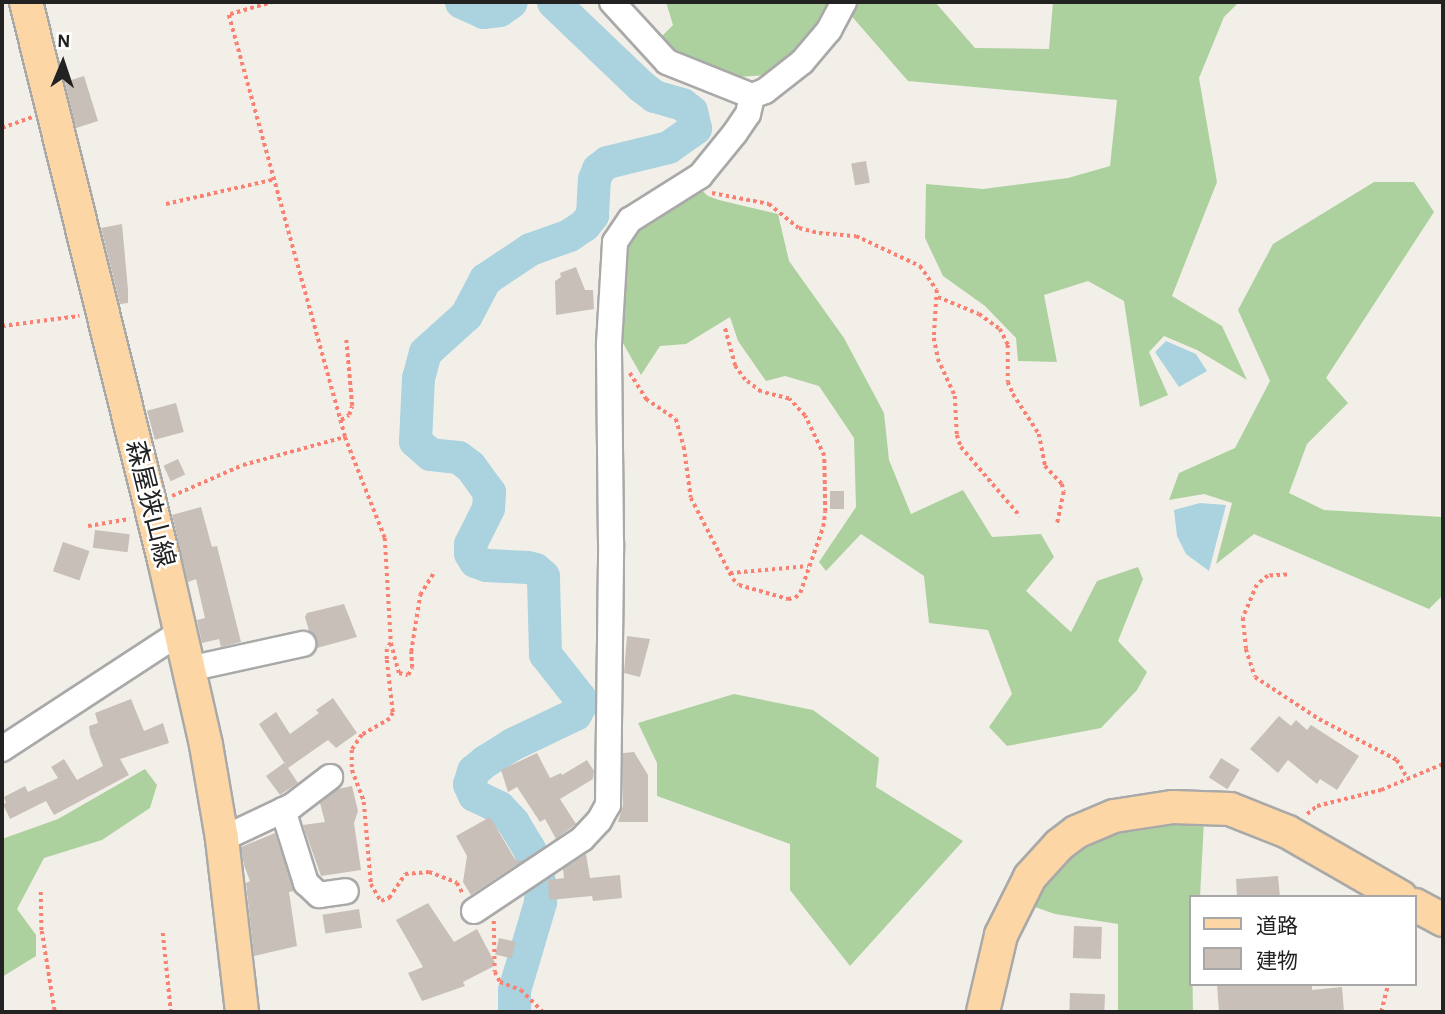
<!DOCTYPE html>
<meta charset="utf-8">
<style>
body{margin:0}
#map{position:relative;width:1445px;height:1014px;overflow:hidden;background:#f2efe9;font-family:"Alegreya Sans","Noto Sans JP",sans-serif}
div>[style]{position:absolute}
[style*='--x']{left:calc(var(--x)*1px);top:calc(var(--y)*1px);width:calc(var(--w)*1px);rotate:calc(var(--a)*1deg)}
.forest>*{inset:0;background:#add19e}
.water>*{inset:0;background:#aad3df}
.river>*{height:33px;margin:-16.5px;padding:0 16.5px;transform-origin:16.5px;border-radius:16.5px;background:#aad3df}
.building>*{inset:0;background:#c7bfb8;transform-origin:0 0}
.path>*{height:3.5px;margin-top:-1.75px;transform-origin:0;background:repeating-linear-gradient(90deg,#fa8072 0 3.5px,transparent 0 7px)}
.roads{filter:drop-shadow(2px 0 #a9a9a9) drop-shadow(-2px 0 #a9a9a9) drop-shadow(0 2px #a9a9a9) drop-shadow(0 -2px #a9a9a9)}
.minor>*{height:24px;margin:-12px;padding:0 12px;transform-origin:12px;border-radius:12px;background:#fff}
.major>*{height:32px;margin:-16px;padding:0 16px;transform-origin:16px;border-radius:16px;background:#fcd6a4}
span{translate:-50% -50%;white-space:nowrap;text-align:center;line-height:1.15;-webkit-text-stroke:5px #fff;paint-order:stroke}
.street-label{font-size:26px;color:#222}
.frame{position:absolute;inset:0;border:4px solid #222;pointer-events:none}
.legend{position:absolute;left:1189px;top:895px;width:228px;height:91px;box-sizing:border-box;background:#fff;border:2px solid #a7a7a7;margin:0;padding:9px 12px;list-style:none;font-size:21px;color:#222}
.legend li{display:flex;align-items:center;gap:14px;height:35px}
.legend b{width:35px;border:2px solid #a7a7a7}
.north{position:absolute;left:28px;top:28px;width:70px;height:70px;-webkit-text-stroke:5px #fff;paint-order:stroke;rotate:2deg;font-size:19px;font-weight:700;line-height:28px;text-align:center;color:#222}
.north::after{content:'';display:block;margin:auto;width:24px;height:32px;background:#222;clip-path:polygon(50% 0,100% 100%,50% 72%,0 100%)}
</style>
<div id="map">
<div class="forest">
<i style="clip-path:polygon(666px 2px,828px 2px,810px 34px,768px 75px,722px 78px,680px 61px,661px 37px,673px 25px)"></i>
<i style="clip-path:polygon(854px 2px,935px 2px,975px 48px,1049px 49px,1053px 2px,1239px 2px,1224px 17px,1199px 78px,1217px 182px,1172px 296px,1222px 326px,1247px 380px,1197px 350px,1164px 336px,1149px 352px,1168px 395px,1140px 407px,1124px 301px,1088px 281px,1044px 295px,1057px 362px,1018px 361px,1016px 338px,985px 306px,943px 276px,925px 238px,926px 184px,983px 189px,1068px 178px,1110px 166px,1117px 100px,908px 81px,848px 12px)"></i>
<i style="clip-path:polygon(1374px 182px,1414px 182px,1434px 212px,1326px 378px,1348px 403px,1307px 444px,1289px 493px,1324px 510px,1443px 517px,1443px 595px,1429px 609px,1254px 534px,1216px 564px,1232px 503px,1204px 494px,1169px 500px,1179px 473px,1235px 448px,1270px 381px,1238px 310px,1273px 244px)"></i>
<i style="clip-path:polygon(695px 184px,708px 196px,719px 200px,778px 214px,789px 261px,844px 338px,884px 413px,889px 460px,911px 514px,963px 490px,992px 537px,1041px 534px,1054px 557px,1026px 591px,1071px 632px,1097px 581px,1138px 567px,1143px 579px,1118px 641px,1147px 672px,1137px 690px,1101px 728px,1007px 746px,989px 727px,1012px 694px,988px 630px,929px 623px,924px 576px,861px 534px,826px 571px,819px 562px,856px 507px,854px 438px,819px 386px,785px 376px,766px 381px,738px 341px,730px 317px,686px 344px,660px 346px,641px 375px,619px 336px,622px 241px)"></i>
<i style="clip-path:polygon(734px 694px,813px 710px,879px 758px,876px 787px,963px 841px,850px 966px,790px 890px,790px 844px,657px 796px,657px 763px,638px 723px)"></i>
<i style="clip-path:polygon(145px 769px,157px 785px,150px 808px,102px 840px,44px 858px,17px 909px,36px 935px,36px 956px,2px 977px,2px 839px,58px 819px)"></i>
<i style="clip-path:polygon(1168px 818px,1204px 821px,1200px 897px,1191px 897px,1193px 1012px,1118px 1012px,1118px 924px,1055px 914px,1029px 905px,1053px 871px,1105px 831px)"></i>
</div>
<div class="water">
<i style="clip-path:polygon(1166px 341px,1196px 354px,1207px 371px,1179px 387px,1155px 352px)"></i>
<i style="clip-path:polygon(1200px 503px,1226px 505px,1209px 571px,1186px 554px,1177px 536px,1174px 510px)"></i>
</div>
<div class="river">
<i style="--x:461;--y:2;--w:24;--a:24"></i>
<i style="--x:483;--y:12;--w:16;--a:-7"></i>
<i style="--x:499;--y:10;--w:14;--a:-34"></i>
<i style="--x:514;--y:1012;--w:22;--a:-90"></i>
<i style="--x:514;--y:990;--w:92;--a:-73.5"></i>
<i style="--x:540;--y:902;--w:14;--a:-86"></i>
<i style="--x:541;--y:888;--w:41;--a:-107.1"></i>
<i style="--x:529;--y:849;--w:31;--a:-121"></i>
<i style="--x:513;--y:822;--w:21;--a:-133"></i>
<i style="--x:499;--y:807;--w:28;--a:-154"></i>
<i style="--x:474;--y:795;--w:12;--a:-114"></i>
<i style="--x:469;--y:784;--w:14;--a:-73"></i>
<i style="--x:473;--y:771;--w:16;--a:-40"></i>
<i style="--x:485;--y:761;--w:32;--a:-32"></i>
<i style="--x:512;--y:744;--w:70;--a:-25.5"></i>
<i style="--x:575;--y:714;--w:10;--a:-61"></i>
<i style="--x:580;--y:705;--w:8;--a:-97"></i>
<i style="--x:579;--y:697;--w:55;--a:-128.3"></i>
<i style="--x:545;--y:654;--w:78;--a:-91.5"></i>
<i style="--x:543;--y:576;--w:11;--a:-139"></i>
<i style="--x:535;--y:569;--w:8;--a:-166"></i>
<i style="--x:527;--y:567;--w:41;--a:-177.2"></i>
<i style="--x:486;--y:565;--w:12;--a:-160"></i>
<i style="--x:475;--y:561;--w:9;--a:-122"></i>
<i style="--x:470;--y:553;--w:9;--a:-90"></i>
<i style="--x:470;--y:544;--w:40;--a:-63.4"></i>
<i style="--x:488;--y:508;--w:16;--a:-86"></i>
<i style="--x:489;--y:492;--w:32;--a:-126"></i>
<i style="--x:470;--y:466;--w:15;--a:-143"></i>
<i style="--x:458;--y:457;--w:28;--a:-174"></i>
<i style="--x:430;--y:454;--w:20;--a:-139"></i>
<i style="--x:415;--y:441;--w:63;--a:-87.3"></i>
<i style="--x:418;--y:378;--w:27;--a:-75"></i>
<i style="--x:425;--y:352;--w:55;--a:-42.1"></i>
<i style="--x:466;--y:315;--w:41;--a:-62.2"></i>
<i style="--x:485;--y:279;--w:54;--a:-33.7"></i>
<i style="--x:530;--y:249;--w:41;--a:-19.7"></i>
<i style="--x:569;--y:235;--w:18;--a:-34"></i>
<i style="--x:584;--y:225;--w:13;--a:-51"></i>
<i style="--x:592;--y:215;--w:36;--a:-87"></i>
<i style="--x:594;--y:179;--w:11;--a:-68"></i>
<i style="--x:598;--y:169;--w:11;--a:-38"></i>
<i style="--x:607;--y:162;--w:63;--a:-13.8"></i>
<i style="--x:668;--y:147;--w:33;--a:-35"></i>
<i style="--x:695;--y:128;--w:17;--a:-103"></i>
<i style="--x:691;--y:111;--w:11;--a:-142"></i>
<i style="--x:682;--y:104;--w:29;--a:-164"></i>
<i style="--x:654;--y:96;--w:16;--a:-142"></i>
<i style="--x:641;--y:86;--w:122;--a:-136.3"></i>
</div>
<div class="building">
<i style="clip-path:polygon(84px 76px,98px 121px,76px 128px,65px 82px)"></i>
<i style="left:866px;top:161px;width:22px;height:15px;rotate:80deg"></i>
<i style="clip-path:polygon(122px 224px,128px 290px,128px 303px,120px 304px,101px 228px)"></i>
<i style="clip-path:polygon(576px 267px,585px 290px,593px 290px,594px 309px,556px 315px,555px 281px,561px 277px,560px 273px)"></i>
<i style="left:176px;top:403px;width:30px;height:30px;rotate:75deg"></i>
<i style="left:178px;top:459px;width:17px;height:16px;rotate:65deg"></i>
<i style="left:830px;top:491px;width:14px;height:18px"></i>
<i style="clip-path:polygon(201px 507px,212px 547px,217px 546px,241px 642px,221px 647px,219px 639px,202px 643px,197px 620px,205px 618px,196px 579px,188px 582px,172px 515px)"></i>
<i style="left:95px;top:530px;width:35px;height:18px;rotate:7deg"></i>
<i style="left:63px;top:542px;width:28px;height:31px;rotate:19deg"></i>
<i style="clip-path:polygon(344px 604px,357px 637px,317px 648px,317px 640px,309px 631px,305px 617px,307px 613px)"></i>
<i style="clip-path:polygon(627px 636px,650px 639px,640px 677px,624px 673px)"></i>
<i style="clip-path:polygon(333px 698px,357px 733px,336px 748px,328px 740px,288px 768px,298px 783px,280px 795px,266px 776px,284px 763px,287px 767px,259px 724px,276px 712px,290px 734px,319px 713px,316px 710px)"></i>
<i style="clip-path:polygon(131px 699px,144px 731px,163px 723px,169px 743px,120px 759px,129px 775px,54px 815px,46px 801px,10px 819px,3px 804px,6px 803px,4px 797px,25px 786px,28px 792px,58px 778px,51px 767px,64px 759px,77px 780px,103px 766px,90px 734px,89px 726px,98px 723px,95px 713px)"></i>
<i style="clip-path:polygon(1279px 716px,1291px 726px,1296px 720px,1307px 730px,1311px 725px,1359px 756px,1337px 790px,1320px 779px,1317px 784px,1288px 760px,1278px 773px,1250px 749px)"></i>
<i style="clip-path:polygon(634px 752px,648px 775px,648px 822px,618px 822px,623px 805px,623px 753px)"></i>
<i style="clip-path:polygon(537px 753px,550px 778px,561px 773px,562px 775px,587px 760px,594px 771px,593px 779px,560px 799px,576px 824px,556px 839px,545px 819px,540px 822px,517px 787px,508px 792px,501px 770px)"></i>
<i style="left:1221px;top:758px;width:22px;height:23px;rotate:32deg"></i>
<i style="clip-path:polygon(352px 786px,358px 811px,354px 823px,361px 870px,321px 876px,303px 825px,325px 822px,320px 803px,338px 789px)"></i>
<i style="clip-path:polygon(490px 817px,516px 861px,524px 860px,471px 895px,463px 882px,467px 856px,456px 836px)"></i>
<i style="clip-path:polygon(275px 833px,294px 891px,289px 892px,297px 946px,254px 956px,246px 883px,250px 881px,244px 865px,241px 847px)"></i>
<i style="clip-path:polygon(586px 854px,590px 878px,620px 875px,622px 898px,593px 901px,592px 896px,549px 900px,548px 880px,564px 878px,563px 869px)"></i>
<i style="clip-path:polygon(1278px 876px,1280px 897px,1237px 897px,1236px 879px)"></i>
<i style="clip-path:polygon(428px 903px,454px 942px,477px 929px,496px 965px,463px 982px,465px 986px,422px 1001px,408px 973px,423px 967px,396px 920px)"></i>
<i style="left:359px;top:909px;width:19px;height:37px;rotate:81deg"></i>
<i style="left:1074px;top:926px;width:28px;height:32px;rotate:2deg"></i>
<i style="left:499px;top:938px;width:17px;height:17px;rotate:13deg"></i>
<i style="clip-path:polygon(1217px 984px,1312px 984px,1312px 990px,1342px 987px,1344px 1012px,1219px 1012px)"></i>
<i style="left:1070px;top:993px;width:35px;height:19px;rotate:2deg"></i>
</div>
<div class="path">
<i style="--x:274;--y:2;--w:47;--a:163.9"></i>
<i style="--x:229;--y:15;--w:438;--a:74.6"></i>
<i style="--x:345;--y:437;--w:109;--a:68.4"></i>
<i style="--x:385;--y:538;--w:105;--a:86.7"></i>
<i style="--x:391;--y:643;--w:31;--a:75"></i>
<i style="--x:399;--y:673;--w:9;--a:13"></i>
<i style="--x:408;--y:675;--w:8;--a:-60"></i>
<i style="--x:412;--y:668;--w:16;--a:-94"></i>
<i style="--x:411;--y:652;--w:58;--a:-81"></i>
<i style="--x:420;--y:595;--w:28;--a:-58"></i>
<i style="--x:2;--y:128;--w:32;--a:-20"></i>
<i style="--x:712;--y:193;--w:58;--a:10.9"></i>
<i style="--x:769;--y:204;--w:38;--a:39"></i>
<i style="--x:799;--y:228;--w:21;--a:14"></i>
<i style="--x:819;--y:233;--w:37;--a:5"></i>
<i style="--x:856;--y:236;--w:71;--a:25.1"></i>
<i style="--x:920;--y:266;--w:29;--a:55"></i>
<i style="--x:937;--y:290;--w:48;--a:93.6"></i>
<i style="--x:934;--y:338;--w:21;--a:79"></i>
<i style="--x:938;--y:359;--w:41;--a:65.3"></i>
<i style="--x:955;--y:396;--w:39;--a:87"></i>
<i style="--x:957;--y:435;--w:13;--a:72"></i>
<i style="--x:961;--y:447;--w:91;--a:49.5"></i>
<i style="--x:166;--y:204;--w:109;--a:-12.8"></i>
<i style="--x:938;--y:297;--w:44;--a:22.5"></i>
<i style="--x:979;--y:314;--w:26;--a:36"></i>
<i style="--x:1000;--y:329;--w:18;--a:63"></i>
<i style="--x:1008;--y:345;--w:37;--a:90"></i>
<i style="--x:1008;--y:382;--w:13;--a:67"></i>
<i style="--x:1013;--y:394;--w:48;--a:57"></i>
<i style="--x:1039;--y:434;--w:33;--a:79"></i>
<i style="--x:1045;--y:466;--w:25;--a:47"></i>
<i style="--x:1062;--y:484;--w:8;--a:76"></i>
<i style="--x:1064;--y:492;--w:35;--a:102"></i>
<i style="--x:2;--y:326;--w:78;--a:-7.4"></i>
<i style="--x:630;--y:373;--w:31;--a:58"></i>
<i style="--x:646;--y:399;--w:36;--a:34"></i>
<i style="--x:676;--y:419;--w:29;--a:74"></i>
<i style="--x:684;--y:447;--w:51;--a:82.2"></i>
<i style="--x:691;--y:498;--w:91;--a:62.6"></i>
<i style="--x:733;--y:579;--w:8;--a:45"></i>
<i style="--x:739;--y:585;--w:51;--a:15.9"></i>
<i style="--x:788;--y:599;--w:7;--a:-8"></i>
<i style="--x:795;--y:598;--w:7;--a:-45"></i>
<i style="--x:800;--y:593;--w:70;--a:-70.8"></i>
<i style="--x:823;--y:527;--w:15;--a:-82"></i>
<i style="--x:825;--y:512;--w:56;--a:-91"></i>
<i style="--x:824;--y:456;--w:44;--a:-115.4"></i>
<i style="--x:805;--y:416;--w:23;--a:-133"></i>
<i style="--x:789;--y:399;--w:29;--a:-166"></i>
<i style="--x:761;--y:392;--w:20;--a:-143"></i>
<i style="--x:745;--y:380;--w:17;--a:-126"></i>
<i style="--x:735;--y:366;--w:41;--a:-105.4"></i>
<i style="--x:341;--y:420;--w:9;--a:-32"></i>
<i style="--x:349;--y:415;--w:9;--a:-72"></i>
<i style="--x:352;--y:406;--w:66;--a:-95.2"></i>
<i style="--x:172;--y:496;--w:77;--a:-23.6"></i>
<i style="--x:243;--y:465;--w:106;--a:-15.4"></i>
<i style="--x:88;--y:526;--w:42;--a:-9.7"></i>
<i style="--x:730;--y:573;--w:78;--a:-5.1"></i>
<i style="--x:1287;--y:575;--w:19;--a:177"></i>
<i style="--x:1268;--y:576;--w:14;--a:141"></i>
<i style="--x:1257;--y:585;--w:36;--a:113"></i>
<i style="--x:1243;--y:618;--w:31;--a:84"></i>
<i style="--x:1246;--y:649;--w:29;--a:72"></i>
<i style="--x:1255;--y:677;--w:77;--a:33.3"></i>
<i style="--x:1319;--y:719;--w:88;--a:27.7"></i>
<i style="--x:1397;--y:760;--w:22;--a:60"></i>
<i style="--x:391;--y:643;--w:7;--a:124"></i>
<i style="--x:387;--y:649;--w:11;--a:90"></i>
<i style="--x:387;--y:660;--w:53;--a:83.5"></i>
<i style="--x:393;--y:713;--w:7;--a:117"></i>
<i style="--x:390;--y:719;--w:32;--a:150"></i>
<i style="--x:362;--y:735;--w:18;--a:124"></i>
<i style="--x:352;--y:750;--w:20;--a:90"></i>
<i style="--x:352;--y:770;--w:34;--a:69"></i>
<i style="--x:364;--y:802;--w:82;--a:85.1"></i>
<i style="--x:371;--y:884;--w:20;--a:60"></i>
<i style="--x:381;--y:901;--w:9;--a:-21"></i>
<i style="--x:389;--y:898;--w:29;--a:-56"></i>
<i style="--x:405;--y:874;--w:24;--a:-5"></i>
<i style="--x:429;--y:872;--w:30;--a:21"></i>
<i style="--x:457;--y:883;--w:13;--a:61"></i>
<i style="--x:1307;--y:814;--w:13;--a:-39"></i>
<i style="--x:1317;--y:806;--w:66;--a:-14"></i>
<i style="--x:1381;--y:790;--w:67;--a:-22.8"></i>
<i style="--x:41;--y:892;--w:39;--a:89"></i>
<i style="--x:42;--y:931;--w:82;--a:80.9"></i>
<i style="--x:494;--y:921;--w:51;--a:88.9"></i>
<i style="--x:495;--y:972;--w:11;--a:63"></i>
<i style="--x:500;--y:982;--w:22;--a:21"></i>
<i style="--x:521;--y:990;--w:31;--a:45"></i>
<i style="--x:163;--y:933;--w:79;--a:84.2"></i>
<i style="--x:1381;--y:1012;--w:29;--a:-76"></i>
</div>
<div class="roads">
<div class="minor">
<i style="--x:612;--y:2;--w:81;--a:47.5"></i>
<i style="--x:667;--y:62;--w:92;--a:21.8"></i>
<i style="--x:752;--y:96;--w:14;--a:-21"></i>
<i style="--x:765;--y:91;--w:47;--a:-38.1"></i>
<i style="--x:802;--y:62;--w:42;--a:-49.8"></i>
<i style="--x:829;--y:30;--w:32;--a:-62"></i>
<i style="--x:189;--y:669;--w:117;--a:-12.4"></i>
<i style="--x:2;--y:749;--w:214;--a:-33.2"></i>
<i style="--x:283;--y:810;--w:77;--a:72.5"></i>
<i style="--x:306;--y:883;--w:18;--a:43"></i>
<i style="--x:319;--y:895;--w:27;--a:-8"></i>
<i style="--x:222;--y:839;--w:77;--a:-25.2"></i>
<i style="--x:292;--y:806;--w:48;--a:-37.3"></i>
<i style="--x:474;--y:911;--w:130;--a:-33.7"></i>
<i style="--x:582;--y:839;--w:25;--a:-47"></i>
<i style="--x:599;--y:821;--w:18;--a:-61"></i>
<i style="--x:608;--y:805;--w:262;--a:-89.3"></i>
<i style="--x:611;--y:543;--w:199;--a:-90.6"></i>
<i style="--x:609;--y:344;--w:102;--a:-86.6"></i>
<i style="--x:615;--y:242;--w:27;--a:-56"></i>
<i style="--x:630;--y:220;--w:83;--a:-32.2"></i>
<i style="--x:700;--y:176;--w:55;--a:-50.9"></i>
<i style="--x:735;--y:133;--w:23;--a:-56"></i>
<i style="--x:748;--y:114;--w:18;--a:-77"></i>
</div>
<div class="major">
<i style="--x:26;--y:2;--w:575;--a:76.11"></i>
<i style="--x:164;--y:560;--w:190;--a:77.2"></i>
<i style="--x:206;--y:745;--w:95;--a:80.3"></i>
<i style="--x:222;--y:839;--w:174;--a:83.4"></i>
<i style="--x:1415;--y:905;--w:32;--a:28"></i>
<i style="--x:983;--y:1012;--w:79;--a:-76.8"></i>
<i style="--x:1001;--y:935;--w:65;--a:-63.4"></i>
<i style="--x:1030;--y:877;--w:43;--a:-47.8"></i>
<i style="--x:1059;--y:845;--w:21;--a:-37"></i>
<i style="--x:1076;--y:832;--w:41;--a:-22.8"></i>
<i style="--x:1114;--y:816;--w:60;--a:-8.7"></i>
<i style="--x:1173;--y:807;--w:57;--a:2"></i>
<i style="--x:1230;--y:809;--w:62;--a:21.6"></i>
<i style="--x:1288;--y:832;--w:130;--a:29.9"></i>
</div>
</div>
<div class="street-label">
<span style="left:149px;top:504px;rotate:76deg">森屋狭山線</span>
</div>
<div class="frame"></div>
<ul class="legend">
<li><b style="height:9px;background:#fcd6a4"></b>道路</li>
<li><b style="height:19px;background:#c7bfb8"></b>建物</li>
</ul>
<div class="north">N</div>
</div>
